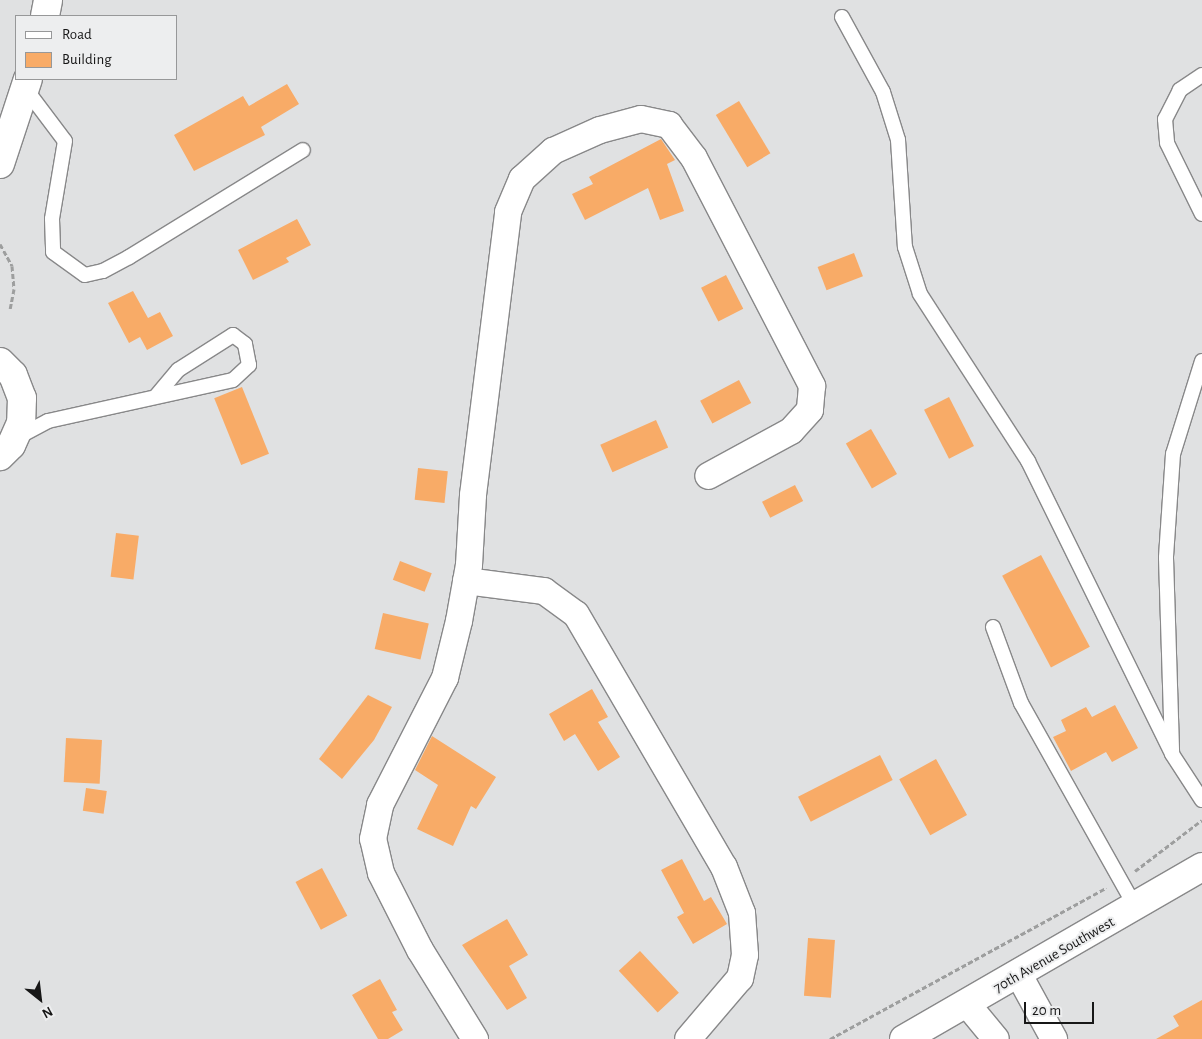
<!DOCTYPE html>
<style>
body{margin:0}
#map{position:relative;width:1202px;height:1039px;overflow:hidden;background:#e0e1e2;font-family:"Alegreya Sans",sans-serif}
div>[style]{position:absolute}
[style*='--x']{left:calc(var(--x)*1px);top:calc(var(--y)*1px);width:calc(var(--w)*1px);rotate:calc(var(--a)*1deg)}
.building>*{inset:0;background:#f8ab67;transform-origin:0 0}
.path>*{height:3px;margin-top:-1.5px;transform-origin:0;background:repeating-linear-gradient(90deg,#9d9e9e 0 5px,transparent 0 7.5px)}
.roads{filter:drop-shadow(1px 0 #888889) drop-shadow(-1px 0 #888889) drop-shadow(0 1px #888889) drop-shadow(0 -1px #888889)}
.lane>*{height:14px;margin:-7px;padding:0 7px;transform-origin:7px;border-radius:7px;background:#fff}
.street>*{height:26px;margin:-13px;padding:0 13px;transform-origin:13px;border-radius:13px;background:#fff}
.secondary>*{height:28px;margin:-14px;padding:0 14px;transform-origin:14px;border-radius:14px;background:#fff}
span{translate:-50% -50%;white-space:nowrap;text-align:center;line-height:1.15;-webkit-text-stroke:4px #edeeef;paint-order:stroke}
.street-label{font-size:15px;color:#171717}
.legend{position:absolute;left:15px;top:15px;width:162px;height:65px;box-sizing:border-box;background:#edeeef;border:1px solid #979899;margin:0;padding:6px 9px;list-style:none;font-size:15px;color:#171717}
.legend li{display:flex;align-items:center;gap:10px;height:25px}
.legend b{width:25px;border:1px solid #979899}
.north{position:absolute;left:15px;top:974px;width:50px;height:50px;-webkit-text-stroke:4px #edeeef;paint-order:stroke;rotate:151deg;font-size:14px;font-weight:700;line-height:20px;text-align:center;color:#171717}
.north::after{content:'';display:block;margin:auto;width:18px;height:22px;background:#171717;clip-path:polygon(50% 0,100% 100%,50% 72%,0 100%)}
.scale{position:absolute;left:1024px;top:1002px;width:70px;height:22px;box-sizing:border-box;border:2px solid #171717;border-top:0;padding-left:6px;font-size:15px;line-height:18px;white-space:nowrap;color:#171717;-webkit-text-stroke:4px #edeeef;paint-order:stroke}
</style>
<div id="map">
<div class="building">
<i style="clip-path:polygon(287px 84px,299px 104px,261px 127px,265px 135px,194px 171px,174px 135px,243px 96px,249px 106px)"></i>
<i style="left:739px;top:101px;width:61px;height:27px;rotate:59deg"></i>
<i style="clip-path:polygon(661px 139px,675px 160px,667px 164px,684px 211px,660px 220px,648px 188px,585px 220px,572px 194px,593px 184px,589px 177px)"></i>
<i style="clip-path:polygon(297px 219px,311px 245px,286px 258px,289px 262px,253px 280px,238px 250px)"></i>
<i style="left:854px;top:253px;width:25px;height:39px;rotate:69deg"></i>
<i style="left:726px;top:275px;width:38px;height:28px;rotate:63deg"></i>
<i style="clip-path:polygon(133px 291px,148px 318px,160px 312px,173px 336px,147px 350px,140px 337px,129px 343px,108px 303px)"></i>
<i style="left:739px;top:380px;width:26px;height:44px;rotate:62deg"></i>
<i style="left:242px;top:387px;width:72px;height:30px;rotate:68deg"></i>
<i style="left:949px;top:397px;width:55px;height:28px;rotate:63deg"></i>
<i style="left:656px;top:420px;width:30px;height:61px;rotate:66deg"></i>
<i style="left:871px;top:429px;width:52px;height:29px;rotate:60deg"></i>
<i style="left:418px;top:468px;width:30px;height:32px;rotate:6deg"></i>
<i style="left:795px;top:485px;width:18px;height:37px;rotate:63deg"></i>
<i style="left:116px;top:533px;width:23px;height:44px;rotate:7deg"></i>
<i style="left:1041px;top:555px;width:104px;height:44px;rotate:62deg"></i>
<i style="left:400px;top:561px;width:34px;height:20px;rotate:21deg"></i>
<i style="left:383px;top:613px;width:47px;height:37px;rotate:13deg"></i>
<i style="clip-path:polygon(592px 689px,608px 717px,598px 722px,620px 757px,598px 771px,575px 734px,564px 741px,549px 714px)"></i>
<i style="clip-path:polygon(368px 695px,392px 707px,374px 740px,342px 779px,319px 759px)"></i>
<i style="clip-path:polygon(1115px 705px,1138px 748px,1112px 762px,1106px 752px,1071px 771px,1053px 737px,1066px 731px,1061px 720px,1086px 707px,1092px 717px)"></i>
<i style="clip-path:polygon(432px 736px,496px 777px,476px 809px,471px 806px,453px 846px,417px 829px,438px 785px,415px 770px)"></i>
<i style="left:66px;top:738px;width:36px;height:44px;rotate:3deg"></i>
<i style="left:880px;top:755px;width:28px;height:92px;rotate:63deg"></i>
<i style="left:936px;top:759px;width:64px;height:42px;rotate:61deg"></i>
<i style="left:86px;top:788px;width:21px;height:23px;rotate:8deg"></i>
<i style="clip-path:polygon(682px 859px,704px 901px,711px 897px,727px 924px,693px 944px,677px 917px,684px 913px,661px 870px)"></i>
<i style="left:322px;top:868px;width:54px;height:30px;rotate:62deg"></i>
<i style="clip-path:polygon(507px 919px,528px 955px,509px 966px,527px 998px,507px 1010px,462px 945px)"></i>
<i style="left:808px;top:938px;width:27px;height:58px;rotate:4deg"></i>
<i style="left:640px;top:951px;width:57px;height:29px;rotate:47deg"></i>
<i style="clip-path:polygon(380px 979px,397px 1010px,392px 1012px,403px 1030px,388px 1039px,378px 1039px,352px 995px)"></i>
<i style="clip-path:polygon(1202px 1000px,1202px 1039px,1156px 1039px,1179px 1026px,1173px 1016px)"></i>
</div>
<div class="path">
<i style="--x:0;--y:244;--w:25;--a:61"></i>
<i style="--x:12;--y:266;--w:23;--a:85"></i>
<i style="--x:14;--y:289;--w:20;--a:101"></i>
<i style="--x:1135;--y:871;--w:84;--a:-37.3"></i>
<i style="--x:830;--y:1039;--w:315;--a:-28.7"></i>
</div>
<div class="roads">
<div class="lane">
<i style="--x:842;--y:17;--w:85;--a:61.3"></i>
<i style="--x:883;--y:92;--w:50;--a:72.6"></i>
<i style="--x:898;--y:140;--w:107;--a:86.3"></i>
<i style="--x:905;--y:247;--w:49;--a:72.3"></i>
<i style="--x:920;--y:294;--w:199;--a:57.1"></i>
<i style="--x:1028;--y:461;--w:326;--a:63.8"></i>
<i style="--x:1202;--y:75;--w:27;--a:146"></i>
<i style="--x:1180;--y:90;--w:33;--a:117"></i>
<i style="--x:1165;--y:119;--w:24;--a:85"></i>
<i style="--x:1167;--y:143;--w:79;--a:63.8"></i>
<i style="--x:25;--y:88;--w:66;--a:53"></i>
<i style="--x:65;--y:141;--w:79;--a:99.5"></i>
<i style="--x:52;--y:219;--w:33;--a:88"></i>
<i style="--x:53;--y:252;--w:39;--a:36"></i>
<i style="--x:85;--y:275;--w:18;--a:-13"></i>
<i style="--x:103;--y:271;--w:30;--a:-28"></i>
<i style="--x:129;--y:257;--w:204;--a:-31.6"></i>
<i style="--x:1202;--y:361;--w:97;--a:107.3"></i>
<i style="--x:1173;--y:454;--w:104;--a:93.9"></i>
<i style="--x:1166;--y:558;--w:196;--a:88.2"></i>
<i style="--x:1172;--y:754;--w:55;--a:56.9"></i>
<i style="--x:18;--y:437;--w:34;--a:-28"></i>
<i style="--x:48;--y:421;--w:189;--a:-12.5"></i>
<i style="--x:233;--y:380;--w:22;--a:-43"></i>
<i style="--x:249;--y:365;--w:21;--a:-101"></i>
<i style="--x:245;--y:344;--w:15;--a:-143"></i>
<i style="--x:233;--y:335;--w:65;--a:147.5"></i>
<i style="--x:178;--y:370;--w:33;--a:130"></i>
<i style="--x:993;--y:627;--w:81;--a:69.8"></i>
<i style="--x:1021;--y:703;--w:235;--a:60.7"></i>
</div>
<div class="street">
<i style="--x:466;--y:581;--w:79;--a:7.3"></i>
<i style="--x:544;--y:591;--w:39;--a:36"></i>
<i style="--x:576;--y:614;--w:293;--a:59.7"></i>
<i style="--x:724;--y:867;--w:49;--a:68.6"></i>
<i style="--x:742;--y:913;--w:42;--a:85.9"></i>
<i style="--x:745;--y:955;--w:24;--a:102"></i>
<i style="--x:740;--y:978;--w:80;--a:130.4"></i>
<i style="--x:1019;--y:975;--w:73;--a:61.3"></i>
<i style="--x:967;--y:1004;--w:45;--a:50.4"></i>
<i style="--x:475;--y:1039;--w:105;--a:-121.7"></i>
<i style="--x:420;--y:950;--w:86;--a:-116.9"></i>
<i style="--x:381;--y:873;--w:35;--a:-103"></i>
<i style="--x:373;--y:839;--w:35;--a:-78"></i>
<i style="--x:380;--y:805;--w:143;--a:-62.9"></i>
<i style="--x:445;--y:678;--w:59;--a:-76.2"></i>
<i style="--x:459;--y:621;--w:57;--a:-79.9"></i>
<i style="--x:469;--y:565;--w:70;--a:-86.7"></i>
<i style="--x:473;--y:495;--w:285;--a:-82.9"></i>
<i style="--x:508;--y:212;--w:36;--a:-67"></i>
<i style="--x:522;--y:179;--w:42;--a:-42.1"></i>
<i style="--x:553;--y:151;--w:51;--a:-24.1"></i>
<i style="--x:600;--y:130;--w:42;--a:-15"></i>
<i style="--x:641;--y:119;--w:29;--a:12"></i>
<i style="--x:669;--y:125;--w:41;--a:52.9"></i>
<i style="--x:694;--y:158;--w:257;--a:62.6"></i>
<i style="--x:812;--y:386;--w:24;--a:95"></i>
<i style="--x:810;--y:410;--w:28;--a:132"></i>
<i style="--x:791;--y:431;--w:94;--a:151.5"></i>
</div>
<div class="secondary">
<i style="--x:45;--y:16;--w:16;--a:-79"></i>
<i style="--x:0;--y:164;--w:89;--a:-71.8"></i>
<i style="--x:0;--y:362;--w:18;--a:45"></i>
<i style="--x:13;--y:375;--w:25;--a:69"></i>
<i style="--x:22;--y:398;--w:25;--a:92"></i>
<i style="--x:21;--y:423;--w:24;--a:114"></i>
<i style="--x:11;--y:445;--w:16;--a:135"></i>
<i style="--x:904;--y:1039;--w:344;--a:-30"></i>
</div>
</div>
<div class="street-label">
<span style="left:1054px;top:955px;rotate:-30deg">70th Avenue Southwest</span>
</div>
<ul class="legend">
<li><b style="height:6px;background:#fff"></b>Road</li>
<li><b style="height:14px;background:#f8ab67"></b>Building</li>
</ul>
<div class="north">N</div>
<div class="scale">20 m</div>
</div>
